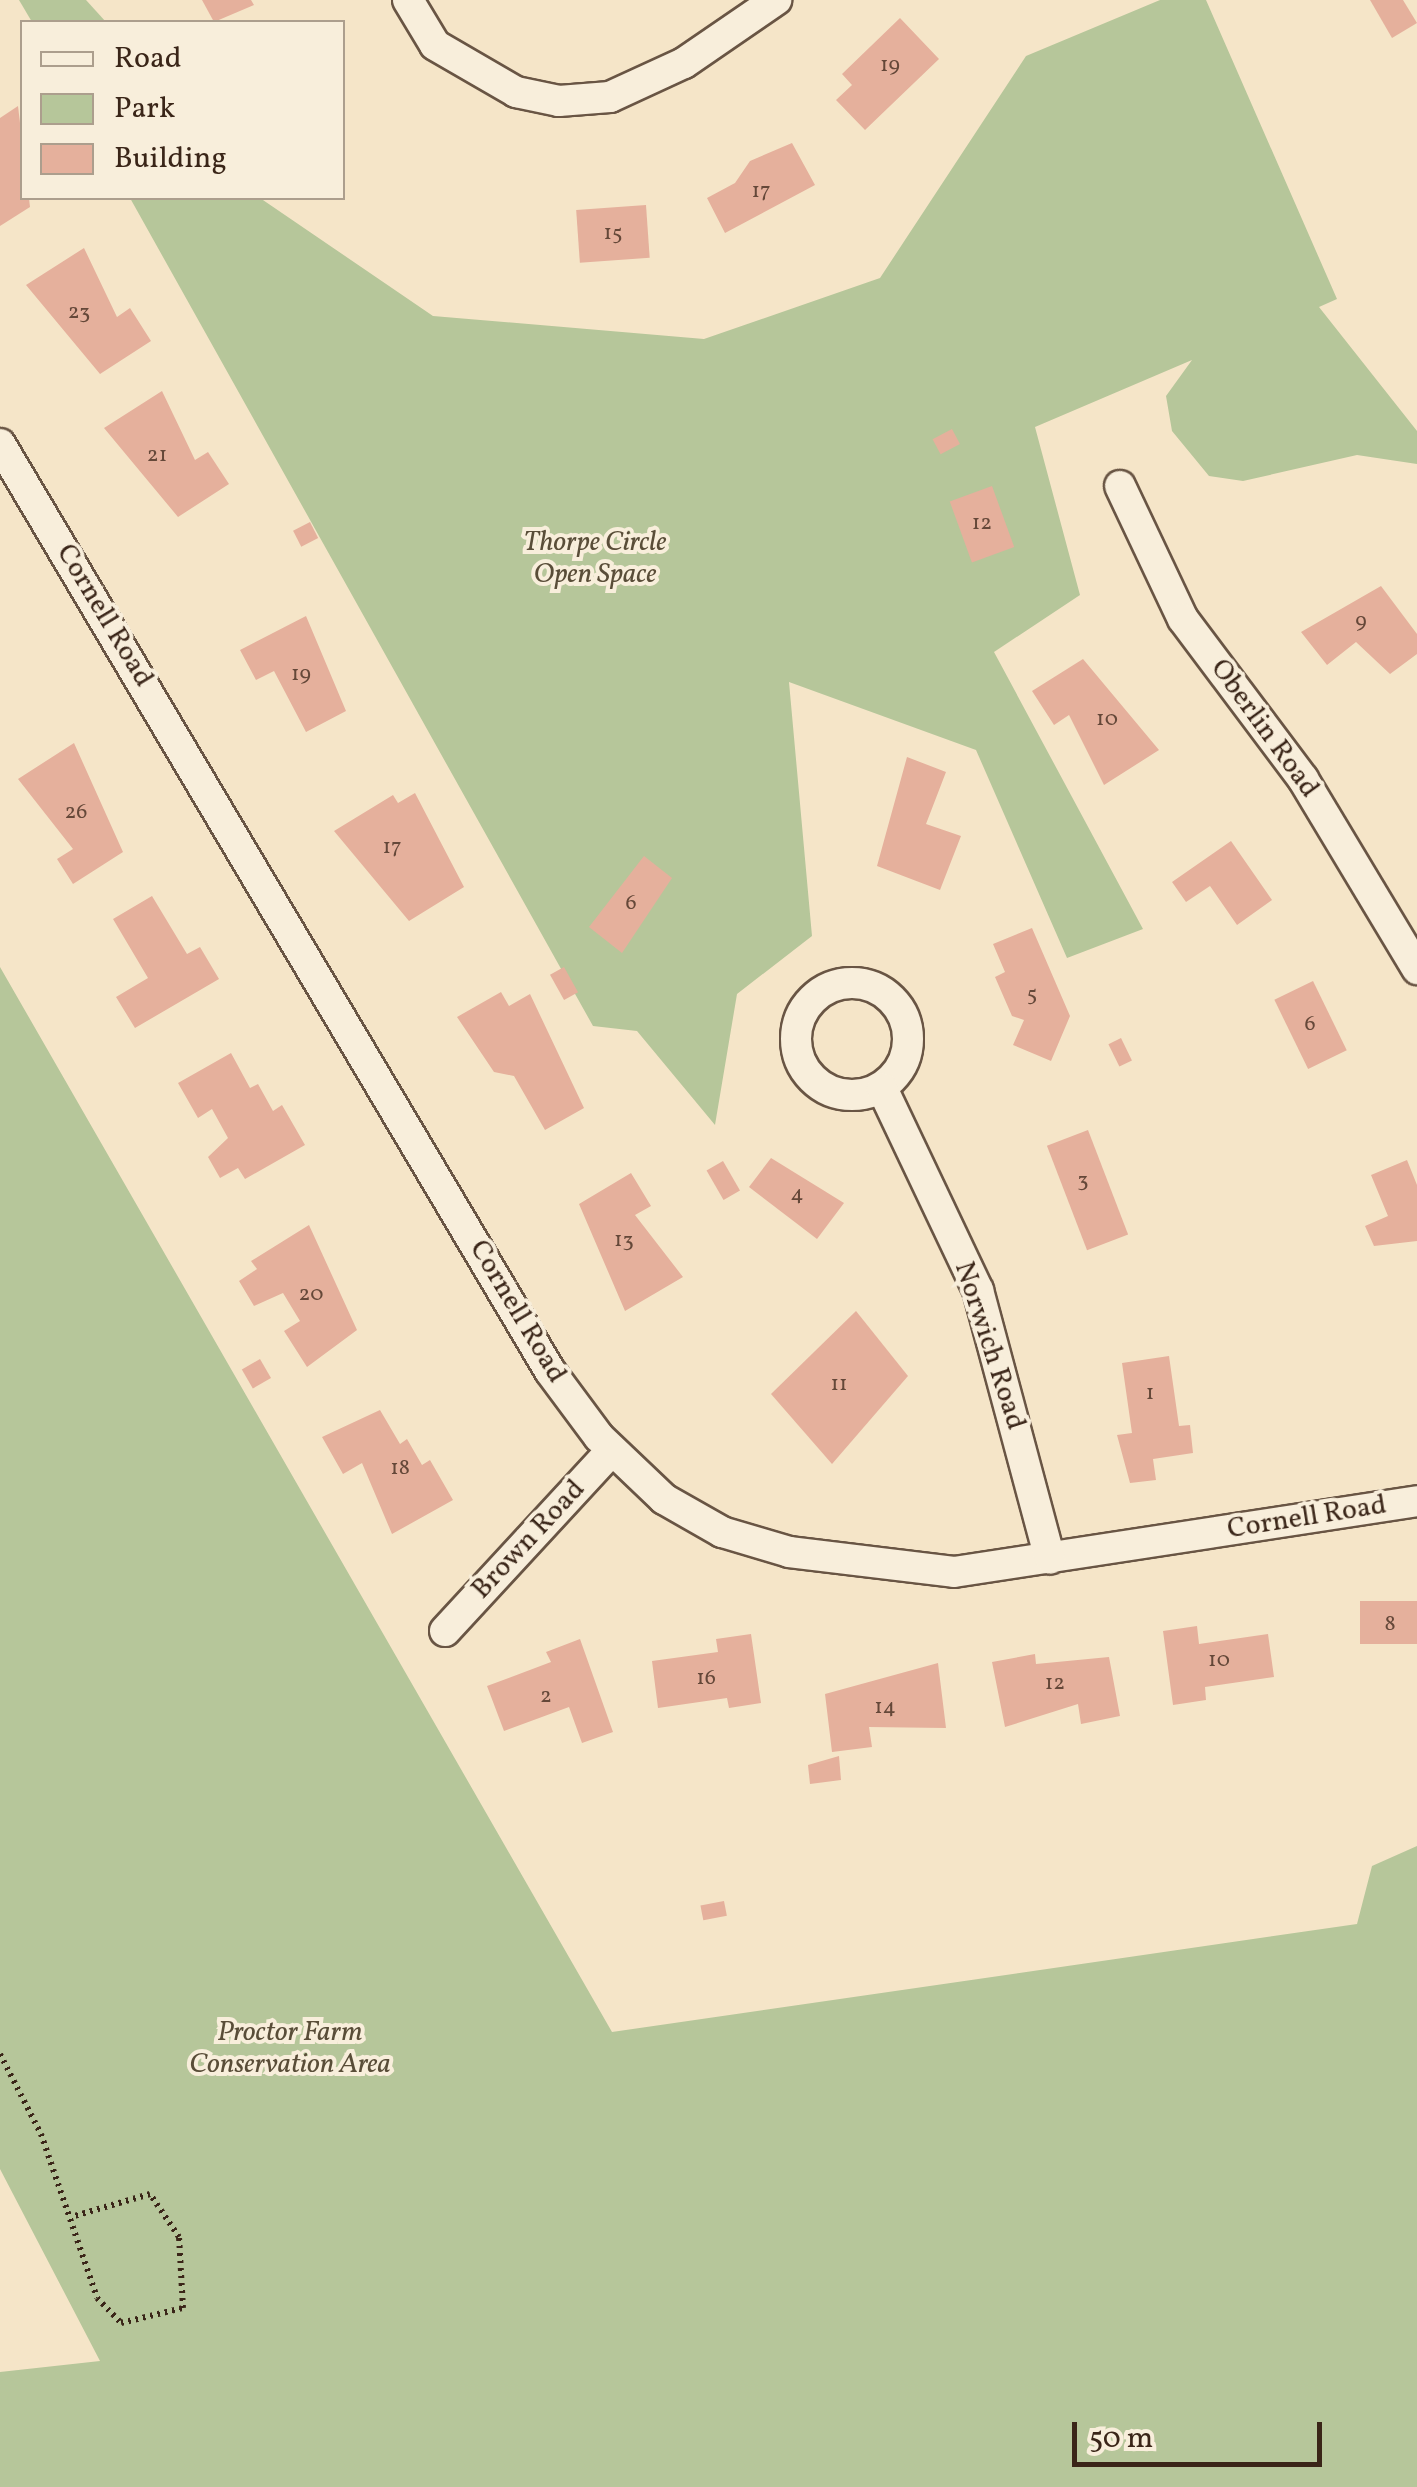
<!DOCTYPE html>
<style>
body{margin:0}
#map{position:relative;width:1417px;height:2487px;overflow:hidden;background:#f5e5c8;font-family:Vollkorn,serif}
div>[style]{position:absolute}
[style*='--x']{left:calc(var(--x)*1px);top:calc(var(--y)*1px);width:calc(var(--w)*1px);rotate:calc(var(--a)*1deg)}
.green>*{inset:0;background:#b6c69a}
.building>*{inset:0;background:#e5b09c;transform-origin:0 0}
.path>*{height:6px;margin-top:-3px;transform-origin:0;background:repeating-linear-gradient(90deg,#3a2518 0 2.5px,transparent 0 7.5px)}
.roads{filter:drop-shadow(2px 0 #695544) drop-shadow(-2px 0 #695544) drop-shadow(0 2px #695544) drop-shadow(0 -2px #695544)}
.street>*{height:30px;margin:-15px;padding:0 15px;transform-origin:15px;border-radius:15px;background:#f8eedb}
.street>.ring{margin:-15px;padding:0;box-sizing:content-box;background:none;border:30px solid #f8eedb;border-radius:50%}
span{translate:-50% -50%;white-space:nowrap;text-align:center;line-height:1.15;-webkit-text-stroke:8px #f8eedb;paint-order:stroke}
.number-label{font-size:22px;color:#654839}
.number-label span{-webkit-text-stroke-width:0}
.park-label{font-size:28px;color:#594d38;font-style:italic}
.street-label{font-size:28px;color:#3a2518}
.legend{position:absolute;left:20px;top:20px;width:325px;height:180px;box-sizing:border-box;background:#f8eedb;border:2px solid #ac9e8d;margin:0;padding:12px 18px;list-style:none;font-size:30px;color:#3a2518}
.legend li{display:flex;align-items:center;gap:20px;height:50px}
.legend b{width:50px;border:2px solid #ac9e8d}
.scale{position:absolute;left:1072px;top:2422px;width:250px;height:45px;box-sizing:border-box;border:5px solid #3a2518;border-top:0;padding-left:12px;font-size:30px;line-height:35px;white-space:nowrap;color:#3a2518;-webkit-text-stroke:8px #f8eedb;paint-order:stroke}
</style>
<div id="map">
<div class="green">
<i style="clip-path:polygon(19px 0,86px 0,106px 22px,32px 22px)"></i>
<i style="clip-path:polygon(1160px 0,1206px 0,1337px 299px,1319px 307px,1417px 431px,1417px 464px,1357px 455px,1243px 481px,1209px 476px,1172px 431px,1166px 396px,1192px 360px,1035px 427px,1080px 595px,994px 652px,1143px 929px,1067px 958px,976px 750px,789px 682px,812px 936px,737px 994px,715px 1125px,637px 1031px,593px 1026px,130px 198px,260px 198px,433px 316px,704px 339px,880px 278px,1026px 56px)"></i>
<i style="clip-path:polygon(0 967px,612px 2032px,1357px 1924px,1372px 1866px,1417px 1846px,1417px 2487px,0 2487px,0 2372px,100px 2361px,0 2169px)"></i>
</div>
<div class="building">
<i style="clip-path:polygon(202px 0,251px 0,254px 5px,214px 22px)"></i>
<i style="clip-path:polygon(1370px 0,1403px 0,1417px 23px,1392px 38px)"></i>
<i style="clip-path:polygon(900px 18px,939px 59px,865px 130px,836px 100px,852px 85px,842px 74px)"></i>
<i style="clip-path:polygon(18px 106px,30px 207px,0 226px,0 118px)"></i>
<i style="clip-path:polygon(792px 143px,815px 185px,725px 233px,707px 198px,735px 183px,750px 161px)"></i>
<i style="left:646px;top:205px;width:53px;height:70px;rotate:86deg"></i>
<i style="clip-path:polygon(84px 248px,117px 317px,130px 308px,151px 341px,100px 374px,26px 285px)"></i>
<i style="clip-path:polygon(162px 391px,195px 460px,208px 452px,229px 484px,178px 517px,104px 428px)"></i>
<i style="left:952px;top:429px;width:17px;height:22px;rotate:62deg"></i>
<i style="left:992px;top:486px;width:65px;height:45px;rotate:70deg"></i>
<i style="left:310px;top:522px;width:18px;height:19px;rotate:63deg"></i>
<i style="clip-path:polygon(1381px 586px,1417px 634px,1417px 654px,1390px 674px,1356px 642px,1327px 665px,1301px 632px)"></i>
<i style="clip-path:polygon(306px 616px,346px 711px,306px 732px,274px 671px,256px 680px,240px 650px)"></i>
<i style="clip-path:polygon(1083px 659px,1159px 750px,1104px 785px,1069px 715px,1054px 725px,1032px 691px)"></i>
<i style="clip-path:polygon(74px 743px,123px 852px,73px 884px,57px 859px,73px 849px,18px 779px)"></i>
<i style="clip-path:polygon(907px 757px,946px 772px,926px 824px,961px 836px,940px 890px,877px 866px)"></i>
<i style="clip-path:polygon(415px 793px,464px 887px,409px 921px,334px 831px,393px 795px,398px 803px)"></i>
<i style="clip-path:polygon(1231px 841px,1272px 900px,1237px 925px,1210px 886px,1186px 902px,1172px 882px)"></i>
<i style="clip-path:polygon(644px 856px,672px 878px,622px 953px,589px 927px)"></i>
<i style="clip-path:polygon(152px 896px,187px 954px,200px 947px,219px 979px,135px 1028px,116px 997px,148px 978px,113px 919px)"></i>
<i style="clip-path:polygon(1032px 928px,1070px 1016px,1051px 1061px,1013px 1045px,1024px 1020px,1012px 1016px,995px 977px,1005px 972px,993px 944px)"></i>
<i style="left:564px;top:967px;width:29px;height:16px;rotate:61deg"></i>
<i style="left:1313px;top:981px;width:77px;height:43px;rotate:64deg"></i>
<i style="clip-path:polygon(501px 992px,509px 1006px,530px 994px,584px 1108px,545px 1130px,514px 1076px,494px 1072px,457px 1017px)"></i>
<i style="left:1121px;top:1038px;width:25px;height:14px;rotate:64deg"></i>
<i style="clip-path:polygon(231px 1053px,250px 1088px,258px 1084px,273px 1111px,282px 1105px,305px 1145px,245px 1179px,238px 1168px,220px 1178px,208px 1157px,228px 1138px,212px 1109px,198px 1118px,178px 1083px)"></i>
<i style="left:1088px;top:1130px;width:112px;height:44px;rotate:69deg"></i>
<i style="clip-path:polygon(771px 1158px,844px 1203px,817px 1239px,749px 1187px)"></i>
<i style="clip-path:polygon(1407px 1160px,1417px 1185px,1417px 1241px,1374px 1246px,1365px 1226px,1388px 1216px,1371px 1175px)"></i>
<i style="left:723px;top:1161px;width:34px;height:19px;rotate:60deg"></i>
<i style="clip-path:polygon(631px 1173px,651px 1206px,635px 1215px,683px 1277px,625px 1311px,579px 1204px)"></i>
<i style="clip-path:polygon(309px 1225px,357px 1330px,307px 1367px,284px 1331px,300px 1321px,283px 1293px,254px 1306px,239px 1281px,257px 1269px,251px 1261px)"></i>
<i style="clip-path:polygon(856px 1311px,908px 1376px,832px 1464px,771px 1394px)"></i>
<i style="clip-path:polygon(1169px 1356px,1179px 1426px,1190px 1425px,1193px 1453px,1153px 1459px,1156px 1480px,1130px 1483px,1117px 1435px,1132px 1433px,1122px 1363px)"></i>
<i style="left:260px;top:1359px;width:22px;height:21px;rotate:60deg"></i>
<i style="clip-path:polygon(380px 1410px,400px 1444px,407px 1439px,422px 1465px,430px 1460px,453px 1500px,392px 1534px,362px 1463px,343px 1474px,322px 1437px)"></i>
<i style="left:1417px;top:1601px;width:43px;height:57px;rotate:90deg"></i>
<i style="clip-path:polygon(1197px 1626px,1199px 1644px,1268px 1634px,1274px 1677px,1205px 1687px,1206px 1700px,1173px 1705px,1163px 1631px)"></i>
<i style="clip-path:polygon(751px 1634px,761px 1703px,729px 1708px,727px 1698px,658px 1708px,652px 1661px,718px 1652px,716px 1639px)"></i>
<i style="clip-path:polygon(580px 1639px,613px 1732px,582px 1743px,569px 1707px,504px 1731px,487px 1686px,551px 1662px,546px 1652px)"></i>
<i style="clip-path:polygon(1035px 1654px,1036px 1664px,1109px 1657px,1120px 1716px,1081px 1724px,1078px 1704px,1005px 1727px,992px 1662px)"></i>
<i style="clip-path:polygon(938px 1663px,946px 1728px,869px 1727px,872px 1747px,832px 1752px,825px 1694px)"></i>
<i style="clip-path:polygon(839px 1756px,841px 1780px,810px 1784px,808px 1765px)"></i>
<i style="left:724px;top:1901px;width:15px;height:24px;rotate:79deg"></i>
</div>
<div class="path">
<i style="--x:0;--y:2054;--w:90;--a:62.9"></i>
<i style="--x:41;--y:2134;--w:173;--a:71.1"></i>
<i style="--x:97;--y:2298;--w:35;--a:46"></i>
<i style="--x:121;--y:2323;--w:64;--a:-13.6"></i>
<i style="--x:183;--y:2308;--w:71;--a:-93.2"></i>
<i style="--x:179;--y:2237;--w:52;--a:-124"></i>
<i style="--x:150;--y:2194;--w:82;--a:163.8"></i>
</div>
<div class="roads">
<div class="street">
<i style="--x:408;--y:0;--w:52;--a:59"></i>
<i style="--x:435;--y:45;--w:94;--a:30.1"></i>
<i style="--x:516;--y:92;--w:44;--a:11.8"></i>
<i style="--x:559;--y:101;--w:51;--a:-4.5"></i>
<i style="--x:610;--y:97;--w:81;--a:-24.7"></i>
<i style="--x:684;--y:63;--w:112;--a:-34.4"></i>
<i style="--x:0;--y:444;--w:1078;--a:59.32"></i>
<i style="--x:550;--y:1371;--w:82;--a:53.4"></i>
<i style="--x:599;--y:1437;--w:90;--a:43.6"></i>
<i style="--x:664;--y:1499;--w:67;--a:29.6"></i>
<i style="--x:722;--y:1532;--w:70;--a:16.6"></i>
<i style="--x:789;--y:1552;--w:166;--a:6.9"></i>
<i style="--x:954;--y:1572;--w:468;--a:-8.7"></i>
<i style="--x:1120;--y:486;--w:147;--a:64.7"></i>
<i style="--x:1183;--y:619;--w:200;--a:53.1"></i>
<i style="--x:1303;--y:779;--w:222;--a:59"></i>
<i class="ring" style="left:796px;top:983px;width:82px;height:82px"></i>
<i style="--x:882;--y:1088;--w:224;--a:64.6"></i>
<i style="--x:978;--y:1290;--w:278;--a:75"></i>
<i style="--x:445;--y:1631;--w:246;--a:-47.3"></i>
</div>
</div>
<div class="number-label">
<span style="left:890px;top:66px">19</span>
<span style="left:761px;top:192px">17</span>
<span style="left:613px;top:234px">15</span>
<span style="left:79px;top:313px">23</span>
<span style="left:157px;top:456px">21</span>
<span style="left:982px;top:524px">12</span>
<span style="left:1361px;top:622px">9</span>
<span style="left:301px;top:675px">19</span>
<span style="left:1107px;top:720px">10</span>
<span style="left:76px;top:813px">26</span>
<span style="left:392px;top:848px">17</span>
<span style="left:631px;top:904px">6</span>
<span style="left:1032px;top:995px">5</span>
<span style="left:1310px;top:1025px">6</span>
<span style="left:1083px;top:1181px">3</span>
<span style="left:797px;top:1195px">4</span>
<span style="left:624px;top:1241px">13</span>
<span style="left:311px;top:1295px">20</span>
<span style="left:839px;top:1385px">11</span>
<span style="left:1150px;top:1394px">1</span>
<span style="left:400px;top:1469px">18</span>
<span style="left:1390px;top:1625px">8</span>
<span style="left:1219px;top:1661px">10</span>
<span style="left:706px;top:1679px">16</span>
<span style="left:1055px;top:1684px">12</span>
<span style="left:546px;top:1697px">2</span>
<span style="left:885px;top:1708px">14</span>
</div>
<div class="park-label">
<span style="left:595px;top:559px">Thorpe Circle<br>Open Space</span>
<span style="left:290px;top:2049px">Proctor Farm<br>Conservation Area</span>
</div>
<div class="street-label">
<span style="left:104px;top:616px;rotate:59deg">Cornell Road</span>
<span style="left:1264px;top:729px;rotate:54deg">Oberlin Road</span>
<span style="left:517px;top:1312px;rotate:59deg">Cornell Road</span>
<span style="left:989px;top:1346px;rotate:72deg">Norwich Road</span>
<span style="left:1307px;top:1518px;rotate:-9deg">Cornell Road</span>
<span style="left:529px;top:1540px;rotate:-47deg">Brown Road</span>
</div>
<ul class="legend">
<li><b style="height:12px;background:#f8eedb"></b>Road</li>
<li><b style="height:28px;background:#b6c69a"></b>Park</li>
<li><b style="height:28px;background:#e5b09c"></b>Building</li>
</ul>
<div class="scale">50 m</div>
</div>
